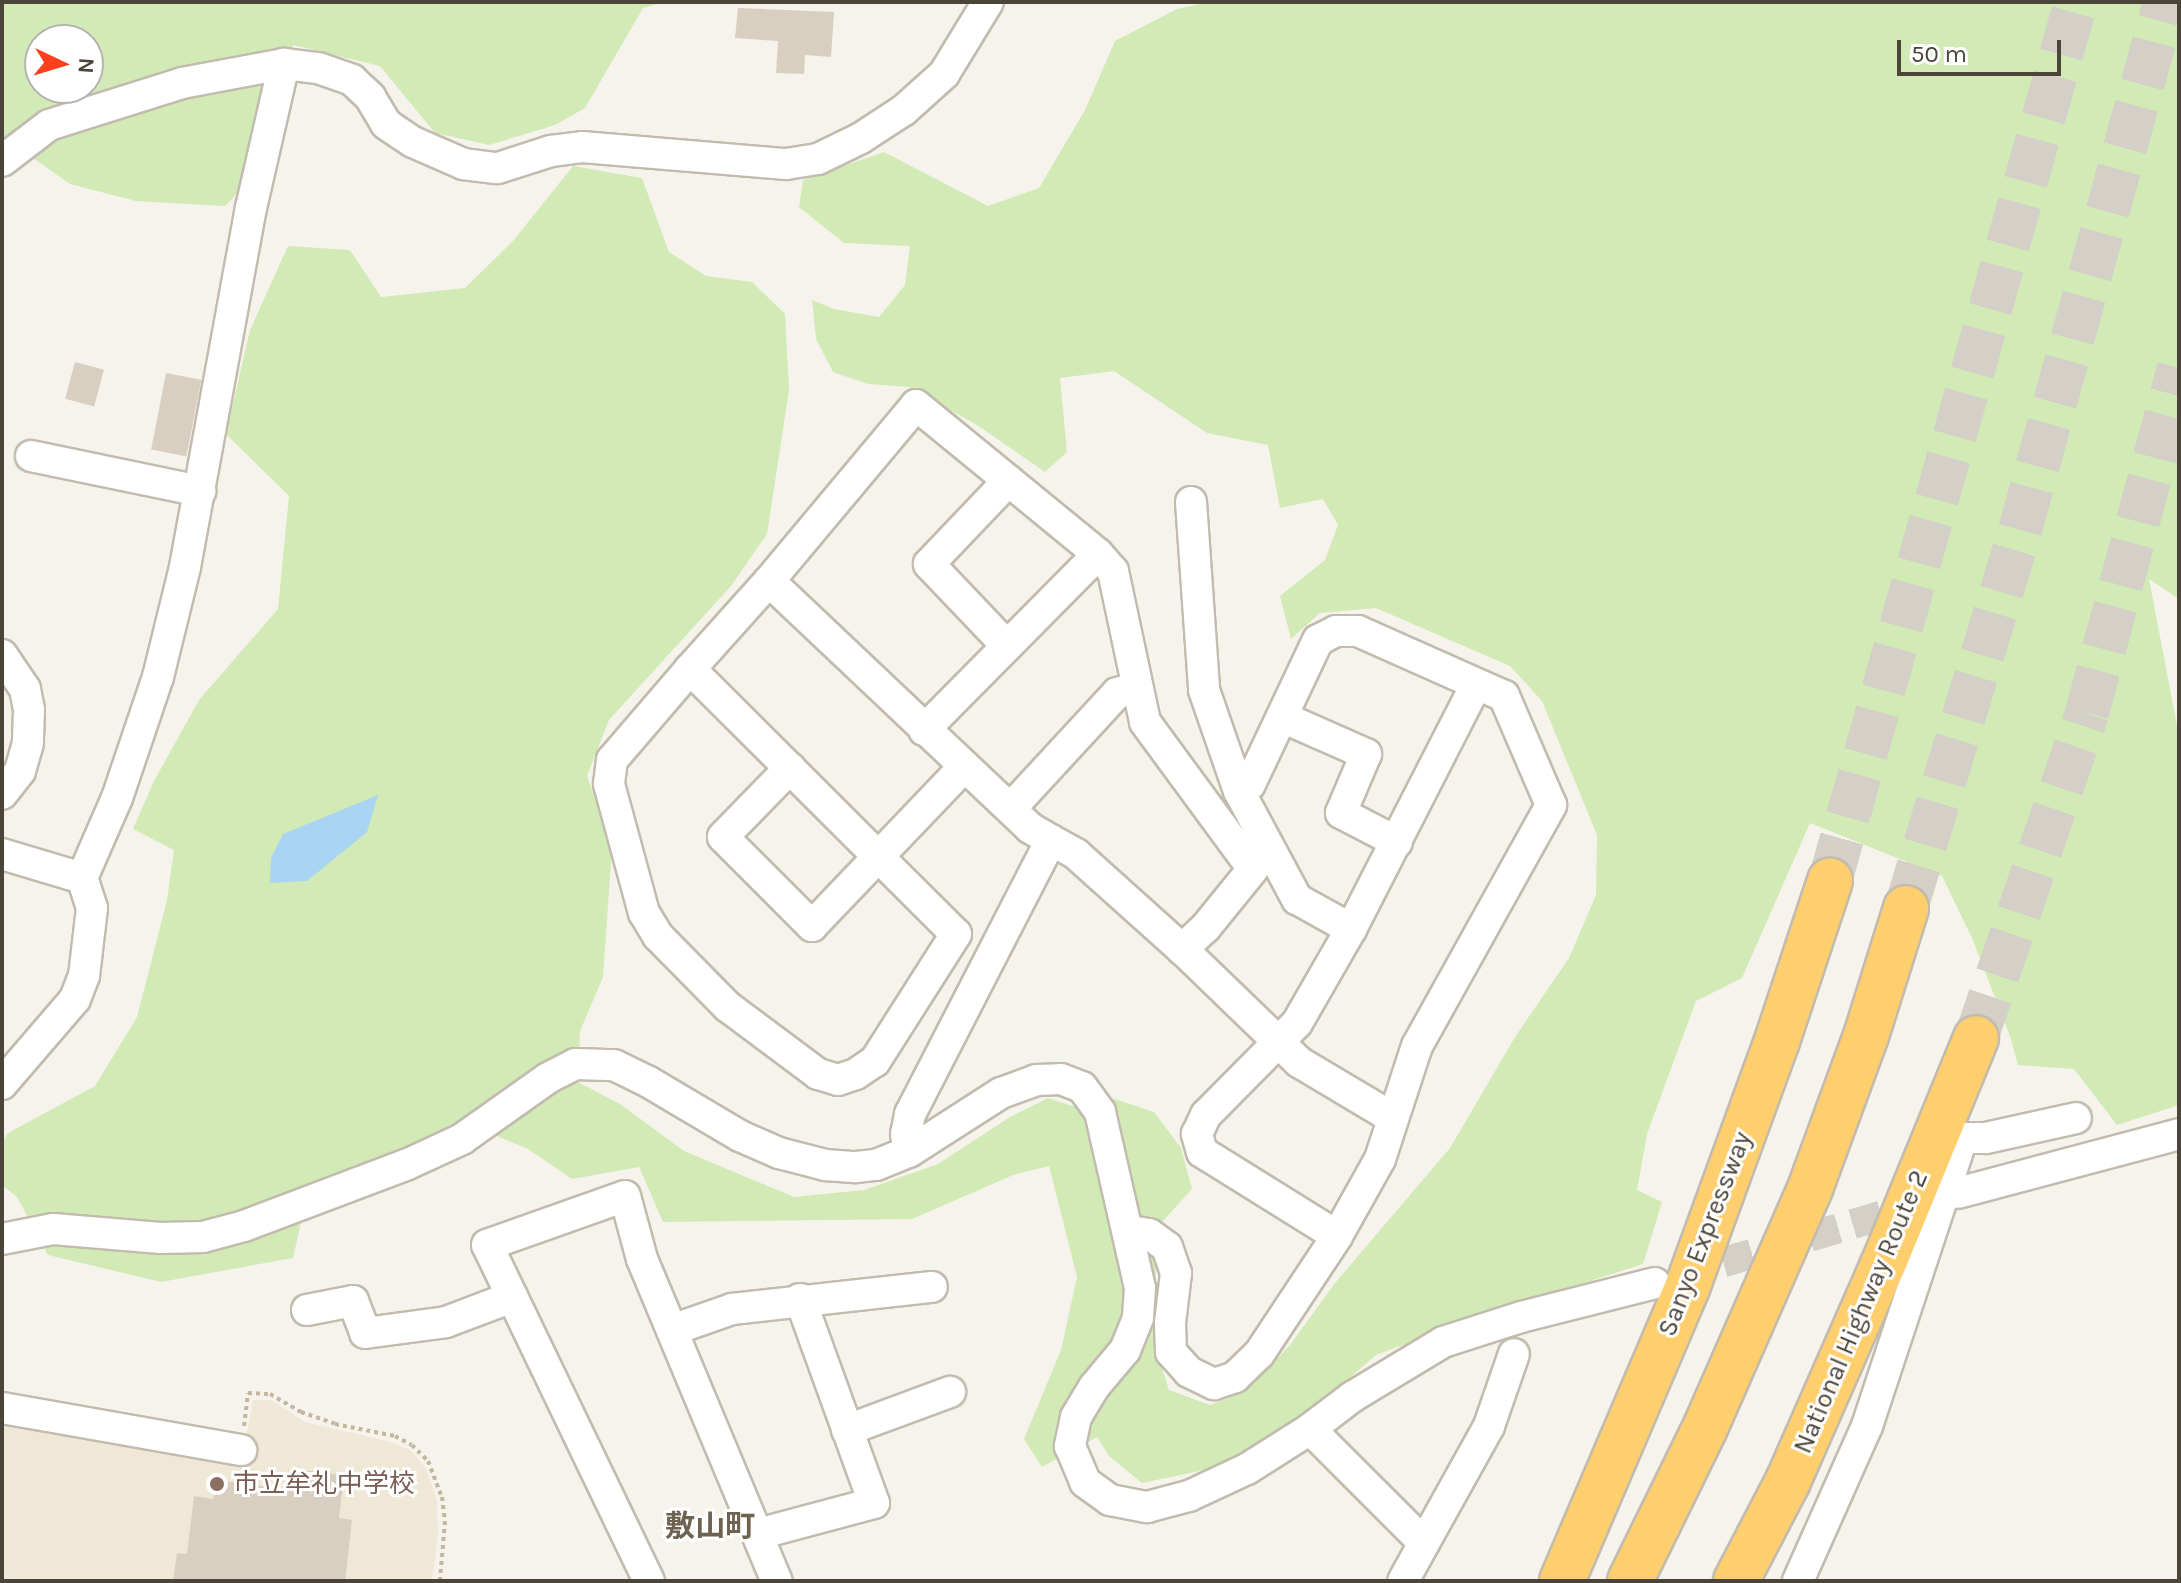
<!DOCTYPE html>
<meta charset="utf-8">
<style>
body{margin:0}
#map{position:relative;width:2181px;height:1583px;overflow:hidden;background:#f6f3ec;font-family:Karla,"Noto Sans JP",sans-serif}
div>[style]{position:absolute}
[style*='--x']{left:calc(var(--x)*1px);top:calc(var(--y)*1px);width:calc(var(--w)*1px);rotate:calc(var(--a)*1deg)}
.education>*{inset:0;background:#efe8d6}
.green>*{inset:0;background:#d2eab5}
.water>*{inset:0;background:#a9d4f2}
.building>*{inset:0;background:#d8cfc1;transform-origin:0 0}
.minor-tunnel>*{height:30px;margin-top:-15px;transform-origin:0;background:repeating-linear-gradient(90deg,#d4d0c8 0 30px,transparent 0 45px)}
.highway-tunnel>*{height:44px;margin-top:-22px;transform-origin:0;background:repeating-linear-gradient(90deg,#d4d0c8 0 44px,transparent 0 66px)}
.path>*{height:4px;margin-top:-2px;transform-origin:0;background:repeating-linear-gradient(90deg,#c4b79f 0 4px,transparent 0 8px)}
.roads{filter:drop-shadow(2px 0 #c2bbae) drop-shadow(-2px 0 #c2bbae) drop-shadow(0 2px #c2bbae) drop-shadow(0 -2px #c2bbae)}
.minor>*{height:30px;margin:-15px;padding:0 15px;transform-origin:15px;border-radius:15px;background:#fff}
.highway>*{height:44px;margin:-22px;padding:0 22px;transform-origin:22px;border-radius:22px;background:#ffcf6e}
.dots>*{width:22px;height:22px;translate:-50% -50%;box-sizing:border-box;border:4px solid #fff;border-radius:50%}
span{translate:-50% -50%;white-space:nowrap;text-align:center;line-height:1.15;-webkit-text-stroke:6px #fff;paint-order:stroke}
.street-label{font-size:26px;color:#4b4439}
.education-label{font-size:26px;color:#785e54}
.left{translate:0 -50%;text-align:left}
.quarter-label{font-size:30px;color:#6e6250;font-weight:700}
.frame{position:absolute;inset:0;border:4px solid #4b4439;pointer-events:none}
.north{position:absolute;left:24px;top:24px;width:80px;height:80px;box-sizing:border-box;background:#fff;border:2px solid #b7b4b0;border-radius:50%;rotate:94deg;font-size:22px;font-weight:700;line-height:32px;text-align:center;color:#4b4439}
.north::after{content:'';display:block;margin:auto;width:28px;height:36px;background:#fc3f1d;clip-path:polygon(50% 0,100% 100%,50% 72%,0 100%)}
.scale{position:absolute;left:1897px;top:40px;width:164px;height:36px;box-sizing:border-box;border:4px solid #4b4439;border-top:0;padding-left:10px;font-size:24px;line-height:28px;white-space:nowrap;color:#4b4439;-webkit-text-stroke:6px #fff;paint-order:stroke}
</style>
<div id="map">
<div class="education">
<i style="clip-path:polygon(2px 1397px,246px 1440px,253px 1400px,271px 1400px,305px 1422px,387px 1441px,410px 1450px,426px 1468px,437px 1501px,438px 1535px,432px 1581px,2px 1581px)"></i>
</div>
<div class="green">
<i style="clip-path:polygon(evenodd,2px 2px,665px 2px,643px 8px,585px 108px,555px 125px,489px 145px,435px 133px,380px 66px,293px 45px,267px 97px,244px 186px,225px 206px,136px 201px,70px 184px,10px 142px,2px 147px,2px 2px,40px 40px,88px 40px,88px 88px,40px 88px,40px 40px)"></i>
<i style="clip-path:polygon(1209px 2px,2179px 2px,2179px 599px,2149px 579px,2179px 736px,2179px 1105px,2117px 1125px,2074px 1069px,2018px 1065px,2011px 1039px,1972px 938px,1942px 876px,1810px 823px,1742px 978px,1696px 1001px,1647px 1134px,1637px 1190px,1662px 1202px,1643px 1264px,1475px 1318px,1376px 1355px,1287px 1432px,1209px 1469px,1142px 1483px,1109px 1456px,1097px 1437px,1042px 1467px,1024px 1439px,1061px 1350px,1077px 1277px,1049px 1166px,1013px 1175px,912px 1219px,663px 1222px,639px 1167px,572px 1179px,528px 1149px,473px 1126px,334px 1175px,301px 1222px,293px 1258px,161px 1282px,48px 1255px,17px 1197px,2px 1185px,2px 1143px,8px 1133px,95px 1086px,137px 1017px,167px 900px,174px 850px,133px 829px,154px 781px,199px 700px,278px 609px,289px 496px,226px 434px,250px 330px,288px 246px,350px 250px,381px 297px,465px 288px,513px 241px,573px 166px,642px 178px,669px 252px,706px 276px,752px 282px,785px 314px,789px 390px,767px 534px,731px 586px,609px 720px,587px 776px,612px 848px,603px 977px,580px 1031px,578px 1082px,620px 1104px,684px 1151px,794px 1197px,864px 1190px,938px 1164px,1010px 1117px,1048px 1098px,1072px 1106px,1115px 1099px,1154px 1112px,1181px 1148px,1192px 1189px,1163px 1221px,1156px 1267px,1153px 1340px,1169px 1390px,1210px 1405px,1246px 1391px,1290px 1345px,1335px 1283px,1450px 1148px,1515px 1037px,1569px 958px,1596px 895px,1597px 835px,1542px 701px,1510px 666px,1376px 608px,1320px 613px,1291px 639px,1280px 596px,1325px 560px,1338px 525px,1323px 499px,1280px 508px,1268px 445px,1207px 433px,1114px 371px,1060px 378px,1067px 452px,1045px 472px,977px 425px,909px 387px,868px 384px,833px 372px,816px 339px,812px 300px,834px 309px,879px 317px,905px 285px,910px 246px,844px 243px,799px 207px,803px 180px,884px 152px,988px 206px,1039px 188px,1085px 110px,1115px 41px,1177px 9px)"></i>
</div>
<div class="water">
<i style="clip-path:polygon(378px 795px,367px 832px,307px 881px,270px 883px,271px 858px,283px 834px)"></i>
</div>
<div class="building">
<i style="clip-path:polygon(738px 8px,834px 12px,831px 57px,805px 55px,804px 74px,776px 73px,778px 41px,735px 38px)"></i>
<i style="left:75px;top:362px;width:30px;height:38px;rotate:15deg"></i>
<i style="left:166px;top:373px;width:36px;height:78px;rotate:11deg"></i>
<i style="clip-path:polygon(294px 1469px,344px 1475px,339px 1518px,352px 1520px,345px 1581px,173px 1581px,177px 1553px,187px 1554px,194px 1496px,213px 1499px,216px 1480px,291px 1490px)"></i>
</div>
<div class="minor-tunnel">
<i style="--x:1680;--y:1275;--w:248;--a:-16.4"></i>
</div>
<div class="highway-tunnel">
<i style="--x:1830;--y:881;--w:913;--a:-74.37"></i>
<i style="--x:1906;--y:908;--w:395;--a:-73.2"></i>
<i style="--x:2020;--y:530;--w:548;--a:-74.64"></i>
<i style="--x:1976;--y:1038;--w:343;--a:-71.1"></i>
<i style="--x:2087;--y:713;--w:357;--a:-75.1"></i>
</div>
<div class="path">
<i style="--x:244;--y:1426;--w:33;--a:-83"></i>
<i style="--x:248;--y:1393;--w:22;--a:3"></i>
<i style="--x:270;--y:1394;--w:36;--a:30"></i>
<i style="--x:301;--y:1412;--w:36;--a:19"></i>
<i style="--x:335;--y:1424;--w:61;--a:11.3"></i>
<i style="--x:395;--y:1436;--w:19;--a:28"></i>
<i style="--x:412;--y:1445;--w:23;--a:45"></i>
<i style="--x:428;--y:1461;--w:39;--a:69"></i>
<i style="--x:442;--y:1497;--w:24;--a:83"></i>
<i style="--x:445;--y:1521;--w:60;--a:94.8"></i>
</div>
<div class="roads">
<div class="minor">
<i style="--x:2;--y:161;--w:59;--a:-37.5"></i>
<i style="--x:49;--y:125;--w:139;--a:-17.5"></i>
<i style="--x:182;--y:83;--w:104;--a:-10.6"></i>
<i style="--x:284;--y:64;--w:34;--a:7"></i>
<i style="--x:318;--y:68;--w:36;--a:19"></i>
<i style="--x:352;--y:80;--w:25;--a:43"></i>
<i style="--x:370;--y:97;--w:31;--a:59"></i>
<i style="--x:386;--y:124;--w:32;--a:34"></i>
<i style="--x:413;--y:142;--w:55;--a:23.7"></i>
<i style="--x:463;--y:164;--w:35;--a:7"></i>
<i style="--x:498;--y:168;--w:56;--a:-17.8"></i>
<i style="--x:551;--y:151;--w:31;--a:-7"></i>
<i style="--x:582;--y:147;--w:205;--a:4.8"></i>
<i style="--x:786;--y:164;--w:32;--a:-9"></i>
<i style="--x:818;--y:159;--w:48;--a:-26"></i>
<i style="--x:861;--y:138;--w:51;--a:-33.1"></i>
<i style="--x:904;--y:110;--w:54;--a:-42"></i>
<i style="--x:944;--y:74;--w:84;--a:-58.6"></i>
<i style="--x:31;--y:456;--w:173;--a:11.7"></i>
<i style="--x:1191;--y:502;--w:188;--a:86"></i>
<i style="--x:1204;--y:690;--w:107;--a:70.9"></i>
<i style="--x:1239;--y:791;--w:123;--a:61.8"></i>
<i style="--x:1297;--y:899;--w:62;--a:29.1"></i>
<i style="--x:769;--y:581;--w:359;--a:43.4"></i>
<i style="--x:1030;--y:828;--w:24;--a:30"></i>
<i style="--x:1051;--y:840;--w:308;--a:117.2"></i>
<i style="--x:910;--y:1114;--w:20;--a:101"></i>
<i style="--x:906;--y:1134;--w:18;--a:81"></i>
<i style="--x:1007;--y:646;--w:113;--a:-133.6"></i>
<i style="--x:929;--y:564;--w:115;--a:-46.4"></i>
<i style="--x:2;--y:655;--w:41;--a:55.9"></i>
<i style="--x:25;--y:689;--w:21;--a:79"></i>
<i style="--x:29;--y:710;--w:33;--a:92"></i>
<i style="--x:28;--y:743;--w:29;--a:106"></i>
<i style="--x:20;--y:771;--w:29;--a:128"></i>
<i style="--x:690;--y:669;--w:375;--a:44.9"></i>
<i style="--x:956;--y:934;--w:151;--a:122.5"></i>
<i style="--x:875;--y:1061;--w:23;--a:146"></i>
<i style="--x:856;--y:1074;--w:19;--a:162"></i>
<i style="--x:838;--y:1080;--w:21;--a:-163"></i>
<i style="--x:818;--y:1074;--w:112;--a:-143.3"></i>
<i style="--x:728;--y:1007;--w:100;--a:-134.6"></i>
<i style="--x:658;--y:936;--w:27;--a:-121"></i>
<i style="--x:644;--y:913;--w:134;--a:-105.2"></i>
<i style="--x:609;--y:784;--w:24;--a:-83"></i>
<i style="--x:612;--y:760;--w:120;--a:-49.4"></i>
<i style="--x:690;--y:669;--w:118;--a:-48.1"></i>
<i style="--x:769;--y:581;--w:229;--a:-50.1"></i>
<i style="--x:916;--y:405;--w:235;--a:39.3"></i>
<i style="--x:1098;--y:554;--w:23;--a:49"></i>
<i style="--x:1113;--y:571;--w:154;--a:78"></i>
<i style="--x:1145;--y:722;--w:182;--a:53.7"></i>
<i style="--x:1253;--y:869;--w:75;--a:129"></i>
<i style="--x:1206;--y:927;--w:33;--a:137"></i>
<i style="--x:1282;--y:717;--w:92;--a:23.8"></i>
<i style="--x:1366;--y:754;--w:64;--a:113"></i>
<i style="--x:1341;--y:813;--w:63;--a:27.4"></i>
<i style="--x:924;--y:730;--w:247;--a:-45.3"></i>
<i style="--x:790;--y:768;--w:96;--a:134.2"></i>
<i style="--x:723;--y:837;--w:126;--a:45"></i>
<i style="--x:812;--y:926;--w:221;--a:-46.3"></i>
<i style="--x:1011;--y:808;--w:156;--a:-47.3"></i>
<i style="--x:1117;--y:693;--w:20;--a:-15"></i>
<i style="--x:1051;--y:840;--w:29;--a:29"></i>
<i style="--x:1076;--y:854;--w:142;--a:41.9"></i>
<i style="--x:1182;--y:949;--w:163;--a:44"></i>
<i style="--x:1299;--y:1062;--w:109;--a:30.8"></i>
<i style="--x:2;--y:854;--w:84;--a:16.7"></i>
<i style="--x:2;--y:1084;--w:112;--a:-49.3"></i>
<i style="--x:75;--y:999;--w:25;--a:-69"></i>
<i style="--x:84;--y:976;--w:68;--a:-83.3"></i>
<i style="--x:92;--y:908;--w:32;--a:-108"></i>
<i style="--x:82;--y:878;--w:87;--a:-66.4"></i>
<i style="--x:117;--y:798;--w:128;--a:-71.3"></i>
<i style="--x:158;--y:677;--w:113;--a:-76.2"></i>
<i style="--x:185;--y:567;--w:365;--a:-79.6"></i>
<i style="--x:251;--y:208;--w:148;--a:-77.1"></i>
<i style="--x:1958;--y:1193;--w:229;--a:-14.9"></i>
<i style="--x:1130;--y:1231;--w:19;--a:9"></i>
<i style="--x:1149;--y:1234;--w:22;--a:36"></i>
<i style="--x:1167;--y:1247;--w:28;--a:71"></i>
<i style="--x:1176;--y:1273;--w:50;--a:96.8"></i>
<i style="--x:1170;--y:1323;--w:29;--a:88"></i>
<i style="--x:1171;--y:1352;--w:27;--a:48"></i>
<i style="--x:1189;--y:1372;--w:28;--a:26"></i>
<i style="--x:1214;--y:1384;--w:22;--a:-18"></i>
<i style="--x:1235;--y:1377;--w:33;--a:-44"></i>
<i style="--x:1259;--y:1354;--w:141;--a:-56.5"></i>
<i style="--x:1337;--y:1236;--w:88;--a:-60.8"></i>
<i style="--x:1380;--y:1159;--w:119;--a:-71.9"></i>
<i style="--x:1417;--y:1046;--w:276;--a:-60.9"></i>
<i style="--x:1551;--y:805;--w:119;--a:-113.3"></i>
<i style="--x:1504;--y:696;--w:160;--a:-156"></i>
<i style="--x:1358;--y:631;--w:22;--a:180"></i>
<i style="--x:1336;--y:631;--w:20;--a:153"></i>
<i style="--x:1318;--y:640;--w:159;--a:115.3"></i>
<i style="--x:1250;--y:784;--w:13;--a:148"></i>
<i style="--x:1337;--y:1236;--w:159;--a:-148.1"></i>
<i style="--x:1202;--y:1152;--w:19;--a:-106"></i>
<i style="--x:1197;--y:1134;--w:21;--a:-65"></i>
<i style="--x:1206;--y:1115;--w:129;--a:-45.3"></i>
<i style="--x:1297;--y:1023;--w:108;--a:-60.1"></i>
<i style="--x:1351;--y:929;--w:274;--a:-62.9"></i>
<i style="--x:2;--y:1239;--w:52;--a:-11.1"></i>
<i style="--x:53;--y:1229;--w:108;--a:4.8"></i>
<i style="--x:161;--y:1238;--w:42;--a:-1.4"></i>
<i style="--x:203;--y:1237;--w:42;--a:-15"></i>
<i style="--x:244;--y:1226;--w:175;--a:-20.7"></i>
<i style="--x:408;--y:1164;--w:60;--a:-24.8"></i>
<i style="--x:462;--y:1139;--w:105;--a:-35.3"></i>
<i style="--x:548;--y:1078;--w:31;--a:-27"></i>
<i style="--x:576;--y:1064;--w:38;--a:2"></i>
<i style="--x:614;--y:1065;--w:37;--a:26"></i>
<i style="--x:647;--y:1081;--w:108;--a:30.6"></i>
<i style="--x:740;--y:1136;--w:43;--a:23.6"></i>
<i style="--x:779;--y:1153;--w:48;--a:14.6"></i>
<i style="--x:825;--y:1165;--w:31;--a:4"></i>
<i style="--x:856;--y:1167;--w:20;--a:-6"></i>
<i style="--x:876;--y:1165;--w:35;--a:-22"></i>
<i style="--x:909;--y:1152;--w:109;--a:-32.7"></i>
<i style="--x:1001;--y:1093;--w:37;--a:-20"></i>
<i style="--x:1036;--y:1080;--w:25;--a:-2"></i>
<i style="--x:1061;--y:1079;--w:22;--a:21"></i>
<i style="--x:1082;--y:1087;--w:31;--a:54"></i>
<i style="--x:1100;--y:1112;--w:180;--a:77.2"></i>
<i style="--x:1140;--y:1288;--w:30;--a:94"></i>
<i style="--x:1138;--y:1318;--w:35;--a:112"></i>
<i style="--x:1125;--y:1350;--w:48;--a:130"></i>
<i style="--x:1094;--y:1387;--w:35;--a:121"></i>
<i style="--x:1076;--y:1417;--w:30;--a:102"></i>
<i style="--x:1070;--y:1446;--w:39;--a:67"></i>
<i style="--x:1085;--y:1482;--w:31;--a:36"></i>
<i style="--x:1110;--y:1500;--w:38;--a:11"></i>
<i style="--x:1147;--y:1507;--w:43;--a:-14.7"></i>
<i style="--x:1189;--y:1496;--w:64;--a:-25"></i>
<i style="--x:1247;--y:1469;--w:75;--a:-32.4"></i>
<i style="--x:1310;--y:1429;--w:53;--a:-37.3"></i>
<i style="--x:1352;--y:1397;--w:106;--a:-31.1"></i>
<i style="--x:1443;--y:1342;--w:82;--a:-17.8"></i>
<i style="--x:1521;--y:1317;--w:138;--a:-14.2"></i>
<i style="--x:307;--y:1310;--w:47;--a:-11.1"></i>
<i style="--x:353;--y:1301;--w:34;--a:69"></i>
<i style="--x:365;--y:1333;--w:82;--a:-7.7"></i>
<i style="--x:446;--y:1322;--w:71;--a:-20.7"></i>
<i style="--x:672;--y:1330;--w:64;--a:-19.3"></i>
<i style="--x:732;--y:1309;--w:201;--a:-6.3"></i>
<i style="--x:2;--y:1408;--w:243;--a:10"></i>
<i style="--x:1310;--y:1429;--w:161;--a:45"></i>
<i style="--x:1424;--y:1543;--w:43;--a:118.9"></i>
<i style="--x:847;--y:1430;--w:110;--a:-20.3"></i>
<i style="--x:758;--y:1534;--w:120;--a:-15"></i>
<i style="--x:874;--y:1503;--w:217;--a:-109.9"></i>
<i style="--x:1424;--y:1543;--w:134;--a:-60.9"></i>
<i style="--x:1489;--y:1426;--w:76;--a:-70.9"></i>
<i style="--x:649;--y:1581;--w:373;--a:-115.7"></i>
<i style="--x:487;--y:1245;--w:146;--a:-19.5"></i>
<i style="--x:625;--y:1196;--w:65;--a:74.9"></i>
<i style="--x:642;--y:1259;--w:349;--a:67.3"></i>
<i style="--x:1798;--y:1581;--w:170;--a:-66"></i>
<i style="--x:1867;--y:1426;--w:303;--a:-71.7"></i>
<i style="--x:1962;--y:1138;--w:24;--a:0"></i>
<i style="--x:1986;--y:1138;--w:92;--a:-12.5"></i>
</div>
<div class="highway">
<i style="--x:1562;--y:1581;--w:319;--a:-66.9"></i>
<i style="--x:1687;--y:1288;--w:263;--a:-70"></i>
<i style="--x:1777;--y:1041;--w:169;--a:-71.7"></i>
<i style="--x:1630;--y:1581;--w:170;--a:-63.9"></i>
<i style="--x:1705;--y:1428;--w:264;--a:-66.3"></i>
<i style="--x:1811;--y:1186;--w:160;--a:-69.9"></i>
<i style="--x:1866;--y:1036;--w:134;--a:-72.6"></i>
<i style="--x:1736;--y:1581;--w:113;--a:-62.5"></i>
<i style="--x:1788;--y:1481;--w:236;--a:-66.3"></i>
<i style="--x:1883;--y:1265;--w:245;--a:-67.7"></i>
</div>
</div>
<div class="dots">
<i style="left:217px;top:1484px;background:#8d6e63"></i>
</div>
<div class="street-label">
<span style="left:1705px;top:1234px;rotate:-69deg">Sanyo Expressway</span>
<span style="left:1861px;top:1312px;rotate:-67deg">National Highway Route 2</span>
</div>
<div class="education-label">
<span class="left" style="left:233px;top:1484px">市立牟礼中学校</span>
</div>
<div class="quarter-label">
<span style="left:710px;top:1526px">敷山町</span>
</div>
<div class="frame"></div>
<div class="north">N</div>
<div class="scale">50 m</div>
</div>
